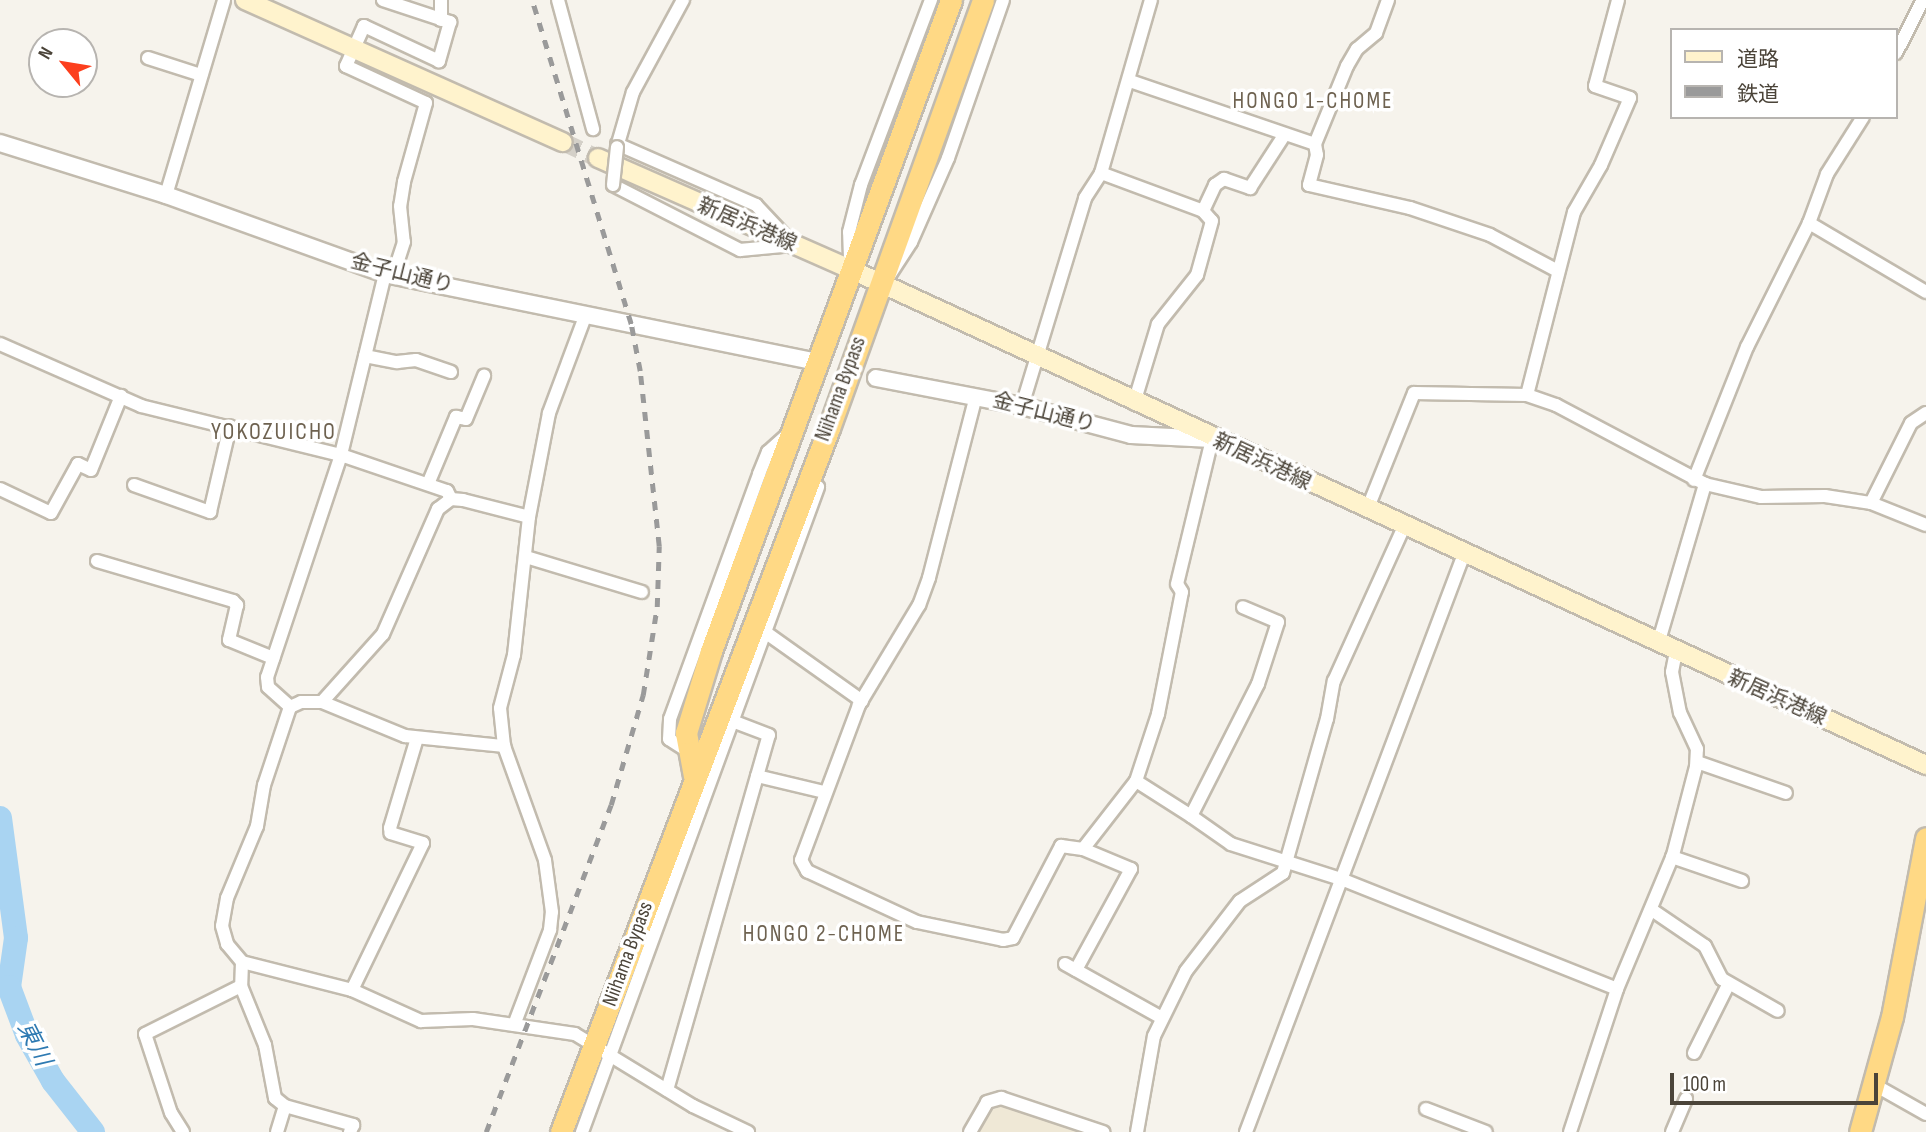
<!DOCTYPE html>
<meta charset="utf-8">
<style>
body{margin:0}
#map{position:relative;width:1926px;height:1132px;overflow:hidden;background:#f6f3ec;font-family:"Sofia Sans Condensed","Noto Sans JP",sans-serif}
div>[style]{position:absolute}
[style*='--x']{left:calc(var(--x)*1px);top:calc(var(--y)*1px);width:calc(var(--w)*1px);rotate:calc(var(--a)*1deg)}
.education>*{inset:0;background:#efe8d6}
.river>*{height:24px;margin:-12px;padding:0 12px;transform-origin:12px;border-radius:12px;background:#a9d4f2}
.secondary-tunnel>*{height:18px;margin-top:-9px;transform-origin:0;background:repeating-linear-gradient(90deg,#d4d0c8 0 18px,transparent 0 27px)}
.roads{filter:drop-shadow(2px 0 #c2bbae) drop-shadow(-2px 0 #c2bbae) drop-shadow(0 2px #c2bbae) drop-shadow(0 -2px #c2bbae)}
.minor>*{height:12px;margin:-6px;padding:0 6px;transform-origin:6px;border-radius:6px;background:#fff}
.tertiary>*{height:16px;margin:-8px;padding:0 8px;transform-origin:8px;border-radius:8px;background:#fff}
.secondary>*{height:18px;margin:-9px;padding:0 9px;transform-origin:9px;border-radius:9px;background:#fff3cd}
.trunk>*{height:21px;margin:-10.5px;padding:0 10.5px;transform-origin:10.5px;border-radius:10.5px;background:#ffd985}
.rail>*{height:4.5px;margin-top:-2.25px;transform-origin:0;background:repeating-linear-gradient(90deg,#9a9a9a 0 9px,transparent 0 18px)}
.bridges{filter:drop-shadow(2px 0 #c2bbae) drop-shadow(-2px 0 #c2bbae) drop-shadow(0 2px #c2bbae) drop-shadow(0 -2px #c2bbae)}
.minor-bridge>*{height:12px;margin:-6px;padding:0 6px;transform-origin:6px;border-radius:6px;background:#fff}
span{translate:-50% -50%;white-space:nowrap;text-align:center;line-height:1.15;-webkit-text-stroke:7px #fff;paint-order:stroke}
.street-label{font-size:21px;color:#4b4439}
.neighbourhood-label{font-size:23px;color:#6e6250;letter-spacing:2px}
.water-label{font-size:23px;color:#2e7ab2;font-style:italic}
.quarter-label{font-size:24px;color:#6e6250;letter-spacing:2px}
.legend{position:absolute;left:1670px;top:28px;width:228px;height:91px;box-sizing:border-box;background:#fff;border:2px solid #b7b4b0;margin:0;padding:9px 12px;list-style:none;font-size:21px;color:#4b4439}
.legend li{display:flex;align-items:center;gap:14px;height:35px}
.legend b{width:35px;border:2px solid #b7b4b0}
.north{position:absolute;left:28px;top:28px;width:70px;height:70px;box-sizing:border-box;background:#fff;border:2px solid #b7b4b0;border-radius:50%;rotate:300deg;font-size:19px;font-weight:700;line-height:28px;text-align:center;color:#4b4439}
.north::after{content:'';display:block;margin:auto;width:24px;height:32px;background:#fc3f1d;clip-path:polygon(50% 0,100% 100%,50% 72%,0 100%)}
.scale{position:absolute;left:1670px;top:1073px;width:208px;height:32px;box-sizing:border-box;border:4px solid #4b4439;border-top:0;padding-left:9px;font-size:21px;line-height:24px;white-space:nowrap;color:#4b4439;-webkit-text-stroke:5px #fff;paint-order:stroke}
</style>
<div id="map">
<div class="education">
<i style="clip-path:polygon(1005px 1105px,1083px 1132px,977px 1132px,988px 1111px)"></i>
</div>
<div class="river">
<i style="--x:0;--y:818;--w:121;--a:82.4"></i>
<i style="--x:16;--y:938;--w:49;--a:98.1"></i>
<i style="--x:9;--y:987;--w:51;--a:69.4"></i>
<i style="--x:27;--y:1035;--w:53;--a:60.5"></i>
<i style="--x:53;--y:1081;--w:65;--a:51.9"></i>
</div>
<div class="secondary-tunnel">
<i style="--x:563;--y:142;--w:38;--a:25"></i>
</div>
<div class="roads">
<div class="minor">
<i style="--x:383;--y:0;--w:71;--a:18.2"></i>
<i style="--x:450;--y:22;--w:41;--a:105.8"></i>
<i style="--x:439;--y:61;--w:83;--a:-155"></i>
<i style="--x:364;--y:26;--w:44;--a:114.2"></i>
<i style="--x:346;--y:66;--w:88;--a:24.8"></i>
<i style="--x:426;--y:103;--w:82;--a:105.6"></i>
<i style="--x:404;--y:182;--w:24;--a:99"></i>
<i style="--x:400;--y:206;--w:36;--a:84"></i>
<i style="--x:404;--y:242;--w:35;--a:108"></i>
<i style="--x:441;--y:0;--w:20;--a:90"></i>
<i style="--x:558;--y:0;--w:134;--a:74.8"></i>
<i style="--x:1896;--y:53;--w:59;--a:-63"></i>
<i style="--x:148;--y:58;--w:56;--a:17.8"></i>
<i style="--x:1130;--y:81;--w:195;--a:18.8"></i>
<i style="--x:1315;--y:144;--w:11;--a:80"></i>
<i style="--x:1317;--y:155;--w:31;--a:105"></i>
<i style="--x:1309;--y:185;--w:104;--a:12.8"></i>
<i style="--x:1410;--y:208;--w:84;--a:18.6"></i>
<i style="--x:1490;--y:235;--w:75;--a:27.9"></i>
<i style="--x:617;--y:144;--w:152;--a:23.7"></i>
<i style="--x:756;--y:205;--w:44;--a:46.8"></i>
<i style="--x:1315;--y:144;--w:84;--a:-67.7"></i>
<i style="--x:1347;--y:66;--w:20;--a:-60"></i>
<i style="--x:1357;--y:49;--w:25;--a:-40"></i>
<i style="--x:1376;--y:33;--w:35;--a:-70"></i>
<i style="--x:617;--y:147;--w:57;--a:-73.8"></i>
<i style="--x:633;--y:92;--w:105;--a:-61.5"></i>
<i style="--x:1101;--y:173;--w:109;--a:20.4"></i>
<i style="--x:1203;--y:211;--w:13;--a:48"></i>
<i style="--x:1212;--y:221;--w:56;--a:105.5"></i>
<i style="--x:1197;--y:275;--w:63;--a:128.5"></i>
<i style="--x:1158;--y:324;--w:83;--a:106.9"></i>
<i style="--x:613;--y:185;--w:143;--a:27.1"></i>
<i style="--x:740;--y:250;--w:53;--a:-5.4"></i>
<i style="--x:166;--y:195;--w:203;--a:-73.4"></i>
<i style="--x:1203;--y:211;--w:29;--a:-65"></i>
<i style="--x:1215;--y:185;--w:11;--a:-34"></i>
<i style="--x:1224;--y:179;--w:28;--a:19"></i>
<i style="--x:1250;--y:188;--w:61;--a:-57.1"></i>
<i style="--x:1809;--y:223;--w:136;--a:30.5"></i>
<i style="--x:850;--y:258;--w:26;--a:-92"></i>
<i style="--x:849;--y:232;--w:49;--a:-75.7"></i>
<i style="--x:861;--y:185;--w:198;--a:-69.3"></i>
<i style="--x:385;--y:274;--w:186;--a:103.7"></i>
<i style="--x:341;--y:455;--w:234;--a:108.4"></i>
<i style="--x:267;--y:677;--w:10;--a:84"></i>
<i style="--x:268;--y:687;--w:30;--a:42"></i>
<i style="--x:290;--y:707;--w:82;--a:108.4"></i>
<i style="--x:264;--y:785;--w:42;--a:99.7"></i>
<i style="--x:257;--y:826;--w:78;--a:112.6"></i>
<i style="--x:227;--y:898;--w:28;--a:100"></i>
<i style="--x:222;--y:926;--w:19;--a:74"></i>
<i style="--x:227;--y:944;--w:23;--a:50"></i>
<i style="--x:242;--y:962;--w:114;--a:14.3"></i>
<i style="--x:352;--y:990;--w:76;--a:24.2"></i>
<i style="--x:421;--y:1021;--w:52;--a:-2.2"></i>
<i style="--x:473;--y:1019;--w:103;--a:8.4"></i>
<i style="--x:575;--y:1034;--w:138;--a:31.4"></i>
<i style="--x:693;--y:1106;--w:61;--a:25.3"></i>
<i style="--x:889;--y:276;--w:40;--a:-57.1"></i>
<i style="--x:911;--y:242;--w:92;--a:-66.2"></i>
<i style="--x:948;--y:158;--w:167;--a:-70.8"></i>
<i style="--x:0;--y:344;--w:154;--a:23.7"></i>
<i style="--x:141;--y:406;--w:206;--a:13.8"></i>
<i style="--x:341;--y:455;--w:112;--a:18.8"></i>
<i style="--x:447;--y:491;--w:9;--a:63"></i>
<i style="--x:365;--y:356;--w:33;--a:11"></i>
<i style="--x:397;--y:362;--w:19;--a:-6"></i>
<i style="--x:416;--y:360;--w:37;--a:19"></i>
<i style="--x:1527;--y:395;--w:189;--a:-75.6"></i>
<i style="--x:1574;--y:212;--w:54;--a:-60.1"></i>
<i style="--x:1601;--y:165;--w:73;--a:-66.6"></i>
<i style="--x:1630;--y:98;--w:37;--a:-161"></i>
<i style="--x:1595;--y:86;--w:89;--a:-75"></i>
<i style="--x:976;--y:396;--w:188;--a:104.5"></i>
<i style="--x:929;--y:578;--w:29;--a:110"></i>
<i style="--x:919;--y:605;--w:117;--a:121"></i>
<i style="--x:859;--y:705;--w:165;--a:110.5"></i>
<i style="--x:801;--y:860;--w:13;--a:61"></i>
<i style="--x:807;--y:871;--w:121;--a:24.9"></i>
<i style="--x:917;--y:922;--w:88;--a:11.8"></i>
<i style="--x:1003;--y:940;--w:10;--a:-11"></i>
<i style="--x:1013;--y:938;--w:104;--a:-62.4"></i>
<i style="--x:1061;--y:846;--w:22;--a:8"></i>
<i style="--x:1083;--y:849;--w:52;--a:22.6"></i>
<i style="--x:1131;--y:869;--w:115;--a:118.6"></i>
<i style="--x:1022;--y:406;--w:217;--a:-73.1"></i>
<i style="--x:1085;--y:198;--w:30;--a:-57"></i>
<i style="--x:1101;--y:173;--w:180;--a:-73.9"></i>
<i style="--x:1694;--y:480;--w:143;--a:-68.3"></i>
<i style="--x:1747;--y:347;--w:139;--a:-63.4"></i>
<i style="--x:1809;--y:223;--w:52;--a:-69.8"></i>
<i style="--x:1827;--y:174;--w:67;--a:-57.7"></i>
<i style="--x:428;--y:484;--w:73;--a:-67.3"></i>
<i style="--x:456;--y:417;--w:10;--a:11"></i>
<i style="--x:466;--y:419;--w:47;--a:-67.3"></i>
<i style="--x:134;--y:485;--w:81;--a:19.6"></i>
<i style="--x:210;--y:512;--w:88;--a:-76.9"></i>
<i style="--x:0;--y:489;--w:56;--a:25.2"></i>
<i style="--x:51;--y:513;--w:56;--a:-61.1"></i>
<i style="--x:78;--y:464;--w:14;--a:25"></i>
<i style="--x:91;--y:470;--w:80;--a:-67.9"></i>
<i style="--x:1871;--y:503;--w:89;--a:-63.4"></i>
<i style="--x:1911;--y:423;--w:18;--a:-34"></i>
<i style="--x:1367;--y:510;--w:126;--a:-68.1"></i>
<i style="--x:1414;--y:393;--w:113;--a:1"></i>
<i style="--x:1527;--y:395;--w:31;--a:19"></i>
<i style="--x:1556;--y:405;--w:169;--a:27.9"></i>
<i style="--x:1705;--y:484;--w:57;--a:13.1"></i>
<i style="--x:1761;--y:497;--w:64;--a:-0.9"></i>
<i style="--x:1825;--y:496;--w:47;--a:8.7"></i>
<i style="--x:1871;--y:503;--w:59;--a:21.8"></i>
<i style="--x:526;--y:557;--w:121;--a:16.8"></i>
<i style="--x:97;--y:561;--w:142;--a:16.4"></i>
<i style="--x:233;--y:601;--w:6;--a:45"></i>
<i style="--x:237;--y:605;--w:36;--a:103"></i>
<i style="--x:229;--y:640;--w:48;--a:22.2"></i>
<i style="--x:765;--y:632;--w:119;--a:35.4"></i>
<i style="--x:1658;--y:644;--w:167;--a:-73.6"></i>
<i style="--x:322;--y:702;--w:91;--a:-48.1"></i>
<i style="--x:383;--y:634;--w:137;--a:-66.3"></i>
<i style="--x:438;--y:509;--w:16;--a:-38"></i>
<i style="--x:451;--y:499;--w:12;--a:5"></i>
<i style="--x:463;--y:500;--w:68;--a:14.4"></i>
<i style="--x:290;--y:707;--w:12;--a:-24"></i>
<i style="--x:301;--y:702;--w:21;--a:0"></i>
<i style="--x:322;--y:702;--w:90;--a:22.3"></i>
<i style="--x:405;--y:736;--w:100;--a:5.8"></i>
<i style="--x:686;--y:750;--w:20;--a:-147"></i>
<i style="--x:669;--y:739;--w:20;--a:-87"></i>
<i style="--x:670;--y:719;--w:261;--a:-70"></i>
<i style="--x:759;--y:474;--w:24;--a:-68"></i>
<i style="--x:768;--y:452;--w:24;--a:-42"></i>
<i style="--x:1697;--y:762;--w:94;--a:19.2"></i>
<i style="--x:757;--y:776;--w:69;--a:13.4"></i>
<i style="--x:1136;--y:781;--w:65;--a:32.5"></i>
<i style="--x:1191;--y:816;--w:148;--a:-63.1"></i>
<i style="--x:1258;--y:684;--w:65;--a:-72.1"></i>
<i style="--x:1278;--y:622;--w:38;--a:-157"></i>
<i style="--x:1191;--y:816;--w:49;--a:35"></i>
<i style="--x:1231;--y:844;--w:115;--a:17.7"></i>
<i style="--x:1341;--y:879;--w:297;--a:21.7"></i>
<i style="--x:1083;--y:849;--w:86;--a:-52.1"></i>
<i style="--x:1136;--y:781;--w:71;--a:-71.8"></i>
<i style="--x:1158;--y:714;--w:124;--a:-78.9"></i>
<i style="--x:1182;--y:592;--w:9;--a:-122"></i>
<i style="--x:1177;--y:584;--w:149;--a:-76.4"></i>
<i style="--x:1672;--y:857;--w:74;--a:18.9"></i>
<i style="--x:1652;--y:910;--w:64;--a:34.2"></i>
<i style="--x:1705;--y:946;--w:37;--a:63"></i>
<i style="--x:1722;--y:979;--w:64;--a:29.7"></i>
<i style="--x:242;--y:962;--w:24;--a:92"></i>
<i style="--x:241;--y:986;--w:64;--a:67.9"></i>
<i style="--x:265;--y:1045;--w:54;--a:79.3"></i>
<i style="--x:275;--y:1098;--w:13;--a:39"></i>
<i style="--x:285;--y:1106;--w:71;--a:15.6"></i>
<i style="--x:353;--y:1125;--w:8;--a:113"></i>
<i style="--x:1065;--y:964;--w:111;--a:29.1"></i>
<i style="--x:352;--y:990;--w:163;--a:-64.2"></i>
<i style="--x:423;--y:843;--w:34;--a:-163"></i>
<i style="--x:391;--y:833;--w:5;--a:-101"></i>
<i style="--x:390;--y:828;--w:94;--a:-73.3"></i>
<i style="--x:514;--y:1025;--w:102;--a:-69.2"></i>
<i style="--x:550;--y:930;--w:18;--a:-84"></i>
<i style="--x:552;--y:912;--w:52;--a:-97.7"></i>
<i style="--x:545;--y:860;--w:121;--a:-109.8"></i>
<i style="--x:504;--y:746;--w:38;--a:-96"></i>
<i style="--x:500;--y:708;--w:55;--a:-75.2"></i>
<i style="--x:514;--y:655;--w:139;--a:-83.8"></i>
<i style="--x:529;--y:517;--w:106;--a:-79.1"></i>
<i style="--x:549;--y:413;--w:106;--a:-69.5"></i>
<i style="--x:1694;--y:1053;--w:78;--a:-63.4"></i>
<i style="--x:1873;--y:1084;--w:61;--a:29.5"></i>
<i style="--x:667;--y:1090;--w:369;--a:-74"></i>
<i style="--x:769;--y:735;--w:39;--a:-159"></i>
<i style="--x:1426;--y:1109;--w:64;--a:21"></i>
<i style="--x:183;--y:1132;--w:22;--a:-122"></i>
<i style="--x:171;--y:1113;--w:83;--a:-108.2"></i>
<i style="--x:145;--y:1034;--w:107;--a:-26.6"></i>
<i style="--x:277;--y:1132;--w:27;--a:-73"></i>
<i style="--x:582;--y:1132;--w:687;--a:-69.9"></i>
<i style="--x:970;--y:1132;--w:34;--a:-60"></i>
<i style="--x:987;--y:1102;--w:15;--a:-16"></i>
<i style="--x:1001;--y:1098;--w:108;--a:18.4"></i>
<i style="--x:1137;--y:1132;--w:97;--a:-80"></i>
<i style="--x:1154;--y:1036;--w:72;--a:-63.8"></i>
<i style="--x:1186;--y:971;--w:88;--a:-52.4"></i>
<i style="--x:1240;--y:901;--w:51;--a:-33.1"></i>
<i style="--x:1283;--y:873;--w:160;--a:-74.1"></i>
<i style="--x:1327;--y:719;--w:39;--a:-80"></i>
<i style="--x:1334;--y:681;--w:169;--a:-65.6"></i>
<i style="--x:1246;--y:1132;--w:618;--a:-69.34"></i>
<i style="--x:1570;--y:1132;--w:151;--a:-71.8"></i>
<i style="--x:1617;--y:989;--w:145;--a:-67.3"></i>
<i style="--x:1673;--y:855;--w:91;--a:-75.4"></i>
<i style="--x:1696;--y:767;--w:18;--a:-87"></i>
<i style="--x:1697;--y:749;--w:40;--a:-115"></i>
<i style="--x:1680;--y:713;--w:42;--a:-101"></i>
<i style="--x:1672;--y:672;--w:20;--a:-79"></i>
<i style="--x:1672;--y:1132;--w:36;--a:-67"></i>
</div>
<div class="tertiary">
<i style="--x:0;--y:143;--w:174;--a:17.4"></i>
<i style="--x:166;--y:195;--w:233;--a:19.8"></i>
<i style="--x:385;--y:274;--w:440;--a:11.5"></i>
<i style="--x:876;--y:378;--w:149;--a:10.9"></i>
<i style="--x:1022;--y:406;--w:113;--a:14.9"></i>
<i style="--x:1131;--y:435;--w:81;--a:2.8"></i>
</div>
<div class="secondary">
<i style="--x:245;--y:0;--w:348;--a:24.1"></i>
<i style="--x:598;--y:158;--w:275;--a:23.8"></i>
<i style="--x:850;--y:269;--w:1185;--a:24.75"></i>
</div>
<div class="trunk">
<i style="--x:694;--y:776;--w:44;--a:-100.5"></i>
<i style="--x:686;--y:733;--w:86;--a:-73"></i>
<i style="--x:711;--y:651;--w:694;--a:-69.76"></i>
<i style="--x:561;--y:1132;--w:753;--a:-69.16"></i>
<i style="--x:829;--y:428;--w:455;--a:-70.2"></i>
<i style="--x:1860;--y:1132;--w:119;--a:-74.5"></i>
<i style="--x:1892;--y:1017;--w:182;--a:-79.2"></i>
</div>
</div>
<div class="rail">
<i style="--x:486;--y:1132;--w:350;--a:-69.1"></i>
<i style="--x:611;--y:805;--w:115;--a:-73.8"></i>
<i style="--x:643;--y:695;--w:89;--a:-81"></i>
<i style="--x:657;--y:607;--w:61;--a:-88.1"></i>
<i style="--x:659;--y:546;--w:176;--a:-96.2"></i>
<i style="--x:640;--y:371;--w:48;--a:-100.8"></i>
<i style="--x:631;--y:324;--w:339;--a:-107"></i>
</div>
<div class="bridges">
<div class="minor-bridge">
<i style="--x:613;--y:185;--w:38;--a:-84"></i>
</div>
</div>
<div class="street-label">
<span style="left:747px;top:225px;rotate:23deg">新居浜港線</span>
<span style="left:402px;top:274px;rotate:14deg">金子山通り</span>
<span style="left:841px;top:389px;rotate:-70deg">Niihama Bypass</span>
<span style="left:1044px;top:413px;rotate:14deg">金子山通り</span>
<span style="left:1262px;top:462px;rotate:25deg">新居浜港線</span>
<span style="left:1777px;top:698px;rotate:24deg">新居浜港線</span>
<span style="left:628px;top:954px;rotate:-70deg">Niihama Bypass</span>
</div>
<div class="neighbourhood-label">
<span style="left:1313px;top:101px">HONGO 1-CHOME</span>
<span style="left:824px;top:934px">HONGO 2-CHOME</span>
</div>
<div class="water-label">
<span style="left:34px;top:1044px;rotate:63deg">東川</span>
</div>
<div class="quarter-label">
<span style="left:274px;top:432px">YOKOZUICHO</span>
</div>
<ul class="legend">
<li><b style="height:9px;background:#fff3cd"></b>道路</li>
<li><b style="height:9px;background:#9a9a9a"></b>鉄道</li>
</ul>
<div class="north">N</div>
<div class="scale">100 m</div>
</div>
